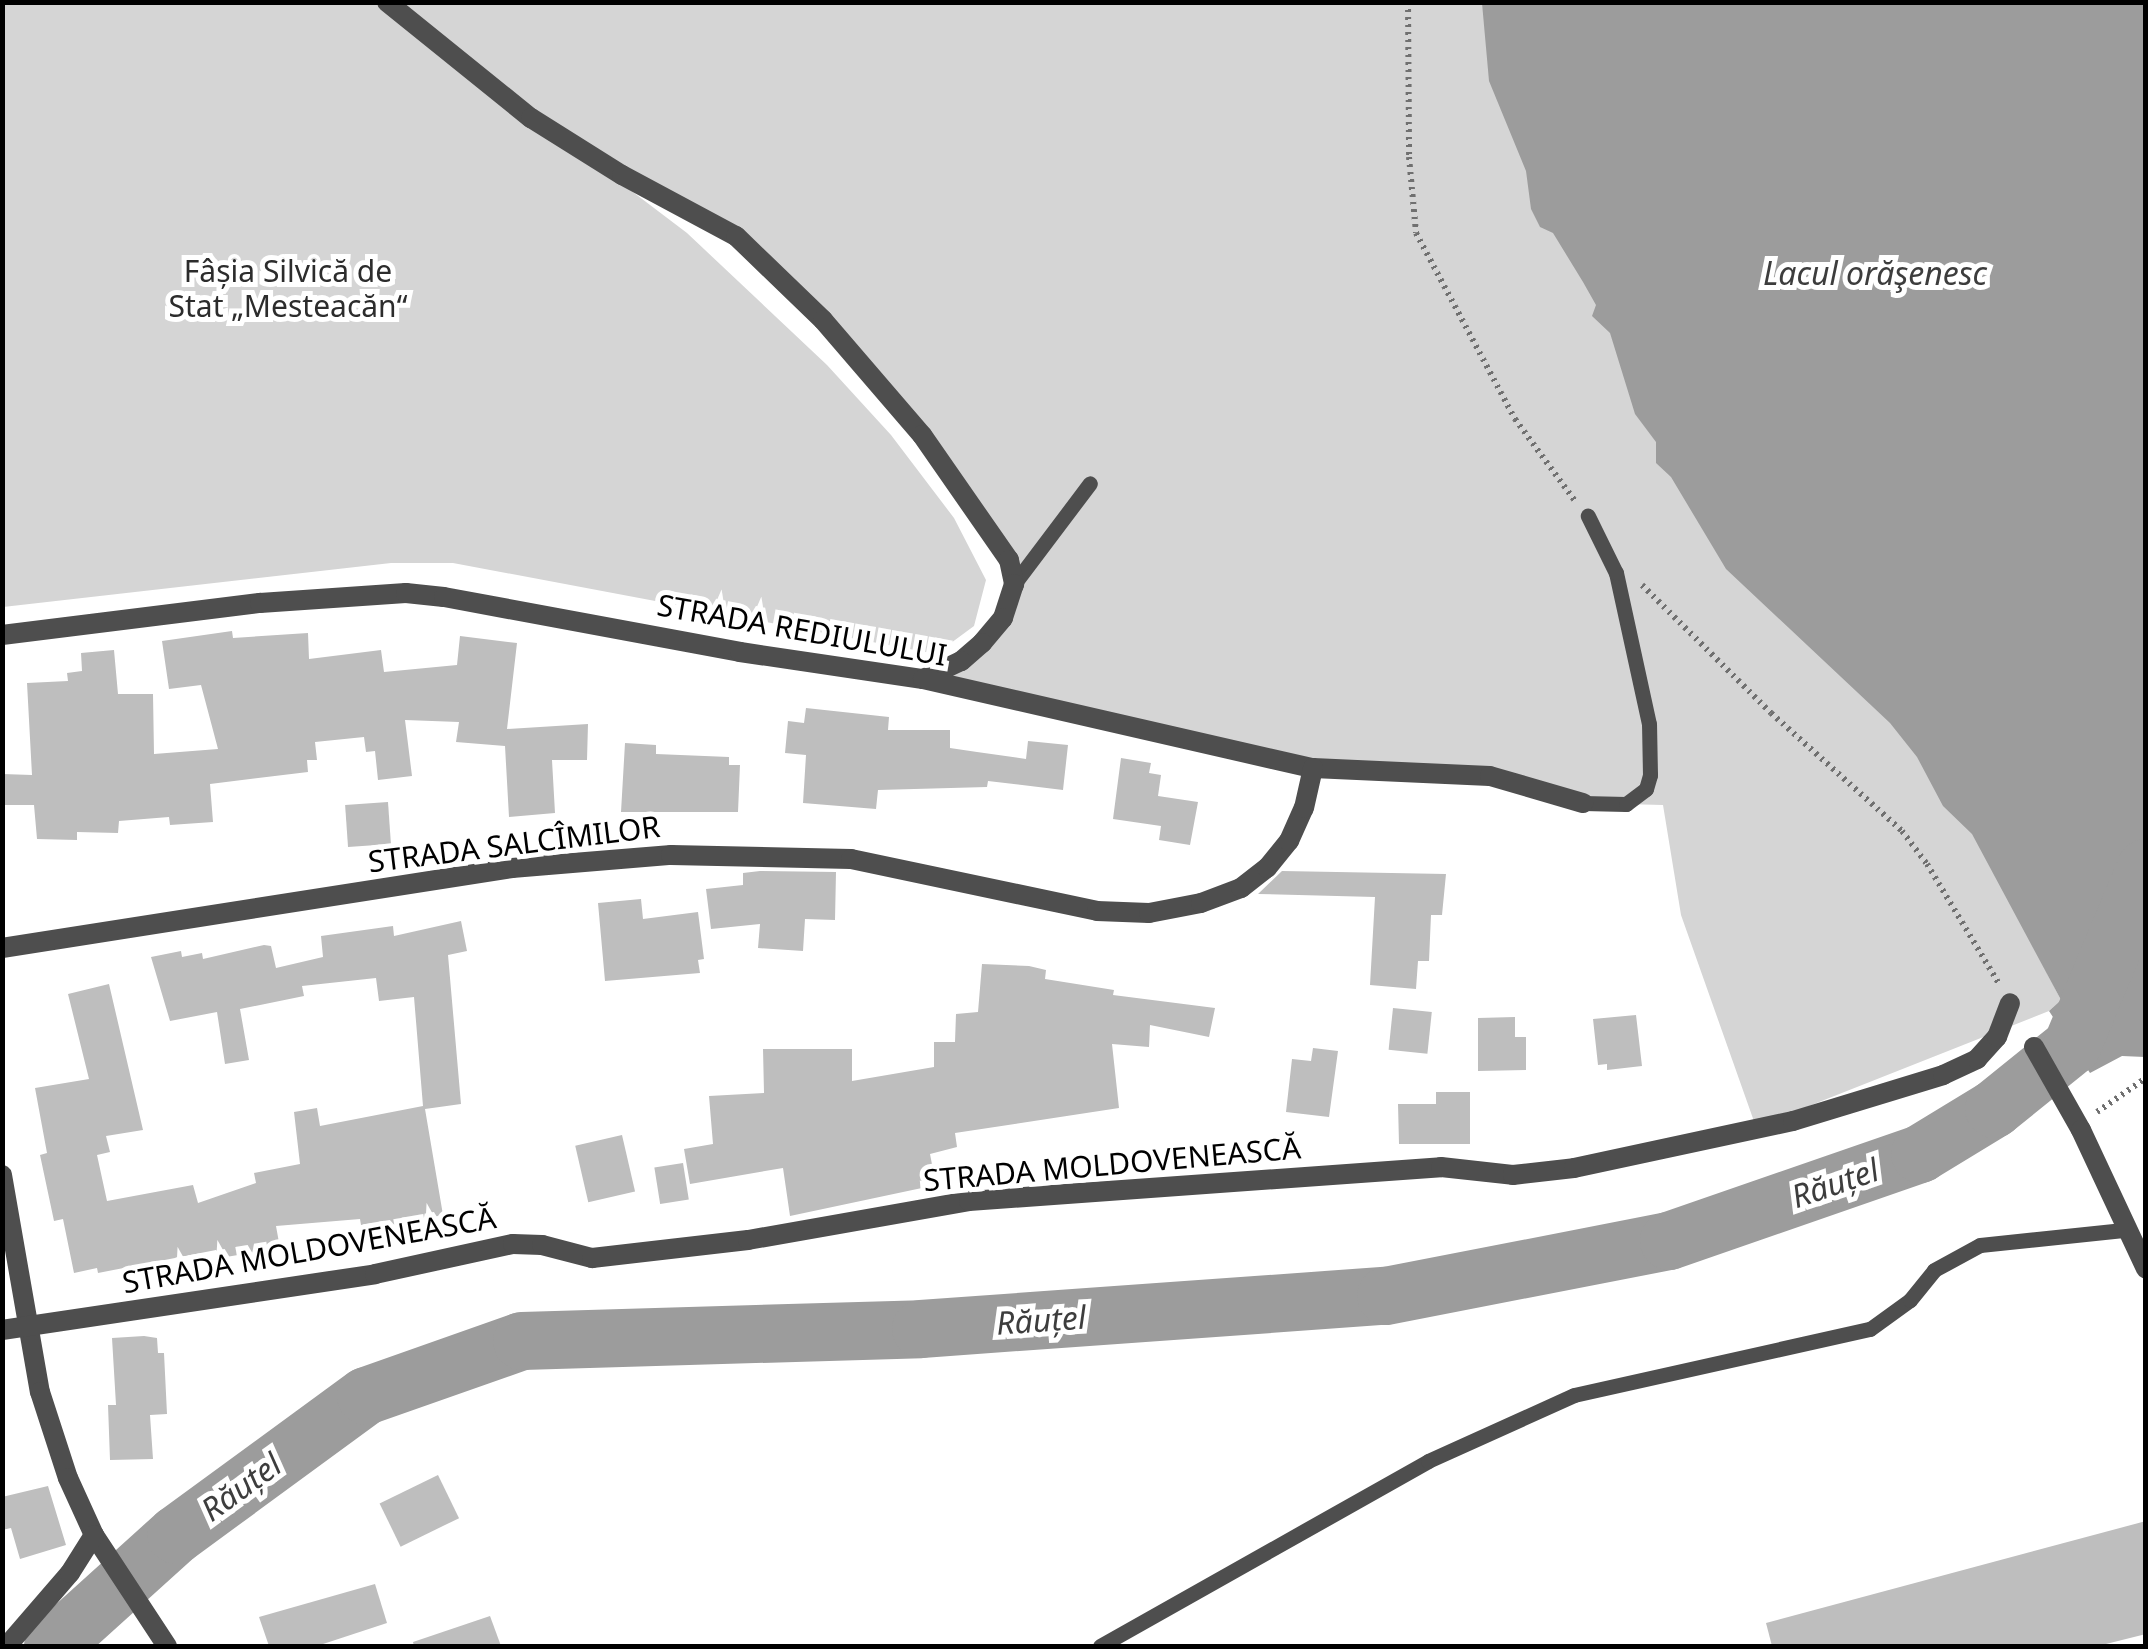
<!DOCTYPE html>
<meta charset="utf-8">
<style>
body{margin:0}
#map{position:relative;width:2148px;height:1649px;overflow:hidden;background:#fff;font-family:"Noto Sans",sans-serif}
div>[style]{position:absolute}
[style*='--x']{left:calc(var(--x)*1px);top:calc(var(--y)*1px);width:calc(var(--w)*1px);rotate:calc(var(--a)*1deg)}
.green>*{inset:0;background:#d5d5d5}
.water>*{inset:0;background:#9c9c9c}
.river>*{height:58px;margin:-29px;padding:0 29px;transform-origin:29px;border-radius:29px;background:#9c9c9c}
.building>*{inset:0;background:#bebebe;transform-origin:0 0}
.path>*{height:6px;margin-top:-3px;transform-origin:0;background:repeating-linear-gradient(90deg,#707070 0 2.5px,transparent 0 7.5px)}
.lane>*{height:15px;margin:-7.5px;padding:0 7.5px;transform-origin:7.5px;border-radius:7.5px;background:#4e4e4e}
.street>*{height:20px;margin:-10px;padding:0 10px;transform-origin:10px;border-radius:10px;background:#4e4e4e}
span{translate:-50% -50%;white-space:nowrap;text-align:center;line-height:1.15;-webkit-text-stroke:10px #fff;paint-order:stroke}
.park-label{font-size:30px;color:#2c2c2c}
.street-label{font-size:30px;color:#000}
.water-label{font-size:32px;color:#3d3d3d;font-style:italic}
.frame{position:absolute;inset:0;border:5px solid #000;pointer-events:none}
</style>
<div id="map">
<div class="green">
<i style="clip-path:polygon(2px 3px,1486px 3px,1925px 738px,2061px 1000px,2049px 1011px,1756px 1127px,1681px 915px,1663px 805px,1583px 803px,1513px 785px,1313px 768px,923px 679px,966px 657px,1014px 584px,961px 489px,736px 236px,559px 136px,687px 233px,827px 365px,891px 435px,954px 518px,986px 580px,974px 626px,936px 654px,453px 563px,391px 563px,3px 607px)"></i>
</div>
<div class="water">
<i style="clip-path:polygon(1482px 3px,2145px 3px,2145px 1057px,2122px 1056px,2090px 1073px,2049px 1011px,2061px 1000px,1972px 834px,1943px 806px,1917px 757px,1890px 723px,1726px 569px,1671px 477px,1656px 463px,1656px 442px,1635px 414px,1610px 333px,1592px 316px,1596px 305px,1583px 282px,1553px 233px,1540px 227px,1531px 209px,1526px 171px,1489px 81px)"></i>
</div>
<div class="river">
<i style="--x:53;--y:1646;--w:166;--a:-42.1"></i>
<i style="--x:176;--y:1535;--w:235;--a:-36.2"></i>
<i style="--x:366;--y:1396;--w:165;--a:-19.4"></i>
<i style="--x:522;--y:1341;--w:399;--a:-1.7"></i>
<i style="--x:921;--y:1329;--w:466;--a:-4.1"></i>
<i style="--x:1386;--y:1296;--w:288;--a:-11"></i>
<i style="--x:1669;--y:1241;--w:266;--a:-19.1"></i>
<i style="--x:1920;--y:1154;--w:87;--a:-31.3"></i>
<i style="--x:1994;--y:1109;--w:100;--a:-38.9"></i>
<i style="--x:2072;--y:1046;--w:193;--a:-67.4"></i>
</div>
<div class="building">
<i style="clip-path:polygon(232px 631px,233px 638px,308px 633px,309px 659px,381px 650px,384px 672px,457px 665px,460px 636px,517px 643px,507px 729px,588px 724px,587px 760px,552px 760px,555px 813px,509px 817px,505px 746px,456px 742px,459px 722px,405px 720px,412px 776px,378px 780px,375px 751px,366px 752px,364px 737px,315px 742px,317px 760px,307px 760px,308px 772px,210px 784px,213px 822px,170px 825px,169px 817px,119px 821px,118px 833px,77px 832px,77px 840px,37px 839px,34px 805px,2px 805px,2px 774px,32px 775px,27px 683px,68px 681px,67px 673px,82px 671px,81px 653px,114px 650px,118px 694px,153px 694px,154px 754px,218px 749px,201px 685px,169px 689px,162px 641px)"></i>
<i style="clip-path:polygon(806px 708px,889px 717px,888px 730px,950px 730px,950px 748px,977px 752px,1026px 759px,1028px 741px,1068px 745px,1063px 790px,988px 781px,987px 787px,878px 790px,876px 809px,803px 803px,806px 755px,785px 753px,788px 721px,804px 723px)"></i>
<i style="clip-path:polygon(625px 743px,656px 745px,656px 754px,729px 757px,729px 765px,740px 765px,738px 812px,621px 812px)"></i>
<i style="clip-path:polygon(1121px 758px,1151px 763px,1149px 773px,1161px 775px,1158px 796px,1198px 802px,1190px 845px,1159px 840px,1161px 826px,1113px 819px)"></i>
<i style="left:388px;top:802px;width:42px;height:43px;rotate:86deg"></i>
<i style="clip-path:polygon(760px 871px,836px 872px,835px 920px,805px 919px,803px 951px,758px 948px,760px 924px,711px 929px,706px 889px,743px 885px,743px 873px)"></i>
<i style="clip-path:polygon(1282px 871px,1446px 874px,1442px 915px,1431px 915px,1429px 961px,1418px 961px,1416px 989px,1370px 985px,1375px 897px,1258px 894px)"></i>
<i style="clip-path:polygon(641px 899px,643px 919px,698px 912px,704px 959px,698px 960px,700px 973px,605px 981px,598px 903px)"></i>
<i style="clip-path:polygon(461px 921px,467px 951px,448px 955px,461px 1104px,425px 1109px,443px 1215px,362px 1231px,360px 1219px,276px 1226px,280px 1248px,226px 1257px,217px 1257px,216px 1250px,98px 1273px,97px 1268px,74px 1273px,63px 1219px,54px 1221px,40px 1155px,47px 1153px,35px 1088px,89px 1079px,68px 994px,109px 984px,143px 1130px,106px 1136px,110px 1152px,97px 1155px,107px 1201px,193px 1185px,198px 1203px,256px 1183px,254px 1173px,300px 1164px,294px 1112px,317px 1108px,320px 1126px,423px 1106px,414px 997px,379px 1001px,376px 978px,302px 986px,304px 996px,240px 1009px,249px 1060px,225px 1064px,217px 1012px,170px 1021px,151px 957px,181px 951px,182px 957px,202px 953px,203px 959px,264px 945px,271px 946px,276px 968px,323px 957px,321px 936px,393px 926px,394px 936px)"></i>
<i style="clip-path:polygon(982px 964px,1029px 966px,1046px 970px,1045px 979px,1114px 990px,1113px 995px,1215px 1008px,1209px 1037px,1150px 1025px,1149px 1047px,1112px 1044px,1119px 1108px,955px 1133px,957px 1147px,930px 1154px,936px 1185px,790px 1216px,783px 1168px,690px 1184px,684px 1149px,713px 1144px,709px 1096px,764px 1093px,763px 1049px,852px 1049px,852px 1081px,934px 1067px,934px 1042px,955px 1042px,956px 1014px,978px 1012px)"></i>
<i style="left:1393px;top:1008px;width:39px;height:42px;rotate:6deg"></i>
<i style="clip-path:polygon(1636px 1015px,1642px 1066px,1607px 1070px,1607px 1064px,1598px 1065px,1593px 1019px)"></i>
<i style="clip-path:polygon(1515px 1017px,1515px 1037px,1526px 1037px,1526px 1070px,1478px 1071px,1478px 1018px)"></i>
<i style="clip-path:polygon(1313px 1048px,1338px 1051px,1329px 1117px,1286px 1112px,1292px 1059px,1311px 1061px)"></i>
<i style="clip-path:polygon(1436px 1092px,1470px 1092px,1470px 1144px,1399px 1144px,1398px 1104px,1436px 1104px)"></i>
<i style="left:622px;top:1135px;width:58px;height:48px;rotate:77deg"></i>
<i style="left:683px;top:1163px;width:37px;height:29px;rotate:81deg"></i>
<i style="clip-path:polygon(144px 1336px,157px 1338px,158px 1353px,164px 1353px,167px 1414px,150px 1415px,153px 1459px,110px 1460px,108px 1405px,116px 1405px,112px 1338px)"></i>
<i style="left:438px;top:1475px;width:48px;height:65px;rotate:64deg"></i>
<i style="clip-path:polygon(48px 1486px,66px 1545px,20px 1559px,11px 1528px,2px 1530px,2px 1497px)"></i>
<i style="clip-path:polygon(2146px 1521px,2146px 1634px,2098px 1646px,1772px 1646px,1766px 1623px)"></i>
<i style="clip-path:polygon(375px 1584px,387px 1623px,317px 1646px,269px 1646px,259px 1617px)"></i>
<i style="clip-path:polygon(490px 1616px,501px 1646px,414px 1646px,413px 1642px)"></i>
</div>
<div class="path">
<i style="--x:1408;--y:2;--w:155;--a:89.6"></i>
<i style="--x:1409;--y:157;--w:76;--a:84.7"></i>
<i style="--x:1416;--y:233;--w:211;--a:62"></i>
<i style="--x:1515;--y:419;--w:102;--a:53.8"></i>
<i style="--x:1642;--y:585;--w:182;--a:44.8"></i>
<i style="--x:1771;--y:713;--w:176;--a:42"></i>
<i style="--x:1902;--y:831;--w:41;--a:52.9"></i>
<i style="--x:1927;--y:864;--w:138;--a:59"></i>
<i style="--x:2097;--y:1112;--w:60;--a:-34.8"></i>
</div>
<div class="lane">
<i style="--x:1014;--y:584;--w:126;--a:-53"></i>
<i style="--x:1583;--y:803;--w:43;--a:1.3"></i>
<i style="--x:1626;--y:804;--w:25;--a:-37"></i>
<i style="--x:1646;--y:789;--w:15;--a:-74"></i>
<i style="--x:1650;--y:775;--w:51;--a:-91.1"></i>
<i style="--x:1649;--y:724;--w:155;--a:-102.3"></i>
<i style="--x:1616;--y:573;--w:64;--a:-116.2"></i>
<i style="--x:1100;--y:1646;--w:377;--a:-29.4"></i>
<i style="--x:1428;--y:1461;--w:160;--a:-24.3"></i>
<i style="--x:1574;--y:1395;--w:303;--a:-12.6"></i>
<i style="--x:1870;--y:1329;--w:49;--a:-35.9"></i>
<i style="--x:1910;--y:1300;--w:38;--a:-51"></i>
<i style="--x:1934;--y:1270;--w:52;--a:-28.5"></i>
<i style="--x:1980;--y:1245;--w:144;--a:-6"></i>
</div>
<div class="street">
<i style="--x:387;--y:2;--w:185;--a:38.9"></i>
<i style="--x:531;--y:118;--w:107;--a:32.1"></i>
<i style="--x:622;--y:175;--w:129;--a:28.2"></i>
<i style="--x:736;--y:236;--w:121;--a:44"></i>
<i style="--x:823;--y:320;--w:152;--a:49.3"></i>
<i style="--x:922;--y:435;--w:152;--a:55.2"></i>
<i style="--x:1009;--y:560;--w:25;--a:78"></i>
<i style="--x:1014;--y:584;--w:36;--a:108"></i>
<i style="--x:1003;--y:618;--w:33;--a:130"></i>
<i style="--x:982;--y:643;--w:28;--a:139"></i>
<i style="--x:961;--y:661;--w:42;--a:154.7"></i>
<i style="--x:2;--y:635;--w:260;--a:-7.1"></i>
<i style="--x:260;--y:603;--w:146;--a:-3.9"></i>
<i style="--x:406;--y:593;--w:38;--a:6"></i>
<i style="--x:444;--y:597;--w:301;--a:10.5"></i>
<i style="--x:740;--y:652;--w:185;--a:8.4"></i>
<i style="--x:923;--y:679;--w:400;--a:12.9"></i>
<i style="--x:1313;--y:768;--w:177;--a:2.6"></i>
<i style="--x:1490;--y:776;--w:97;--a:16.2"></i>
<i style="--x:2;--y:948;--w:516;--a:-8.91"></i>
<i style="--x:512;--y:868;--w:160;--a:-4.7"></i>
<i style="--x:671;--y:855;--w:180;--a:1.3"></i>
<i style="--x:851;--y:859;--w:251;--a:11.9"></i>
<i style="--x:1097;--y:911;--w:52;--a:2.2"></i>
<i style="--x:1149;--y:913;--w:53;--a:-10.9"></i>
<i style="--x:1201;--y:903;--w:43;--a:-20.6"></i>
<i style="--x:1241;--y:888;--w:33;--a:-38"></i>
<i style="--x:1267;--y:868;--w:35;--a:-51"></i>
<i style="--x:1289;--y:841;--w:36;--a:-66"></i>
<i style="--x:1304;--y:808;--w:41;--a:-77.3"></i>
<i style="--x:2034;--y:1047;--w:95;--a:60.5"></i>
<i style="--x:2081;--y:1130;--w:153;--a:64.9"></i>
<i style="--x:2;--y:1175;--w:220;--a:80.1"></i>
<i style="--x:40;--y:1392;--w:90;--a:72"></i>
<i style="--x:68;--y:1478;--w:63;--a:65.5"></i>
<i style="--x:94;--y:1535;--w:133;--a:56.7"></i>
<i style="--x:2;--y:1330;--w:377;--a:-8.5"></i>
<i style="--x:375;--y:1274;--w:141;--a:-12.3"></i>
<i style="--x:513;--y:1244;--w:29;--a:2"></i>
<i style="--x:542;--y:1245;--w:52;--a:14.6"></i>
<i style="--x:592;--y:1258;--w:157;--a:-6.6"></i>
<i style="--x:748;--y:1240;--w:224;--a:-10"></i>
<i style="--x:969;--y:1201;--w:473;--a:-4.1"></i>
<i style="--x:1441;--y:1167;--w:72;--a:6.3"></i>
<i style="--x:1513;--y:1175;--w:61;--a:-6.5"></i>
<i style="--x:1574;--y:1168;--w:224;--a:-12.1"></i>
<i style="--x:1793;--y:1121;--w:157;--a:-17"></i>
<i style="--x:1943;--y:1075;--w:38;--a:-25"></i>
<i style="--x:1977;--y:1059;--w:30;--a:-48"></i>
<i style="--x:1997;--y:1037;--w:36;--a:-69"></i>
<i style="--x:7;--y:1646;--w:96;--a:-49.2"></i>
<i style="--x:70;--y:1573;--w:45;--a:-57.7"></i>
</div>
<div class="park-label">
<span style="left:288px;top:288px">Fâșia Silvică de<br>Stat „Mesteacăn“</span>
</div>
<div class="street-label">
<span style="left:802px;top:630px;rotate:10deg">STRADA REDIULULUI</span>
<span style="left:514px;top:844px;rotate:-7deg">STRADA SALCÎMILOR</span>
<span style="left:1112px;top:1164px;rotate:-5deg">STRADA MOLDOVENEASCĂ</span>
<span style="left:309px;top:1250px;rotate:-10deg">STRADA MOLDOVENEASCĂ</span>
</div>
<div class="water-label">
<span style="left:1875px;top:273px">Lacul orăşenesc</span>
<span style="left:1835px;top:1183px;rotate:-19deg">Răuțel</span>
<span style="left:1041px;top:1320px;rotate:-4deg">Răuțel</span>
<span style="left:241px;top:1487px;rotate:-36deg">Răuțel</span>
</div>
<div class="frame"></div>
</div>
